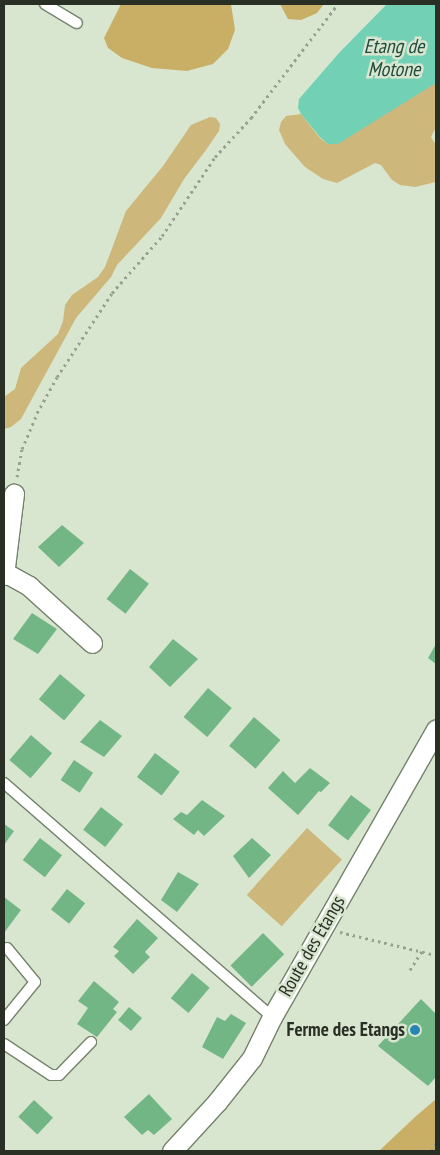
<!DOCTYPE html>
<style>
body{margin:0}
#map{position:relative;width:440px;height:1155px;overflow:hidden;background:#d9e6cf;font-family:"PT Sans Narrow",sans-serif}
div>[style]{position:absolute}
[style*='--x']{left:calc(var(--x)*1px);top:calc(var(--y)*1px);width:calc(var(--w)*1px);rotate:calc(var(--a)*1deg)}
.green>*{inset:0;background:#cdb77a;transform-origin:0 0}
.forest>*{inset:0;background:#c9af65}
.water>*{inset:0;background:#72d0b5}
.building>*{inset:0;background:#73b686;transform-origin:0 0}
.path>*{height:3px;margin-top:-1.5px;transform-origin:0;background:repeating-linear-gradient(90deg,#97a18f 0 2.5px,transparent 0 6.5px)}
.roads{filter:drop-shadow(1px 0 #75826c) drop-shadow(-1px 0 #75826c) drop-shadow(0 1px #75826c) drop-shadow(0 -1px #75826c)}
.service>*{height:10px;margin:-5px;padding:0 5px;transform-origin:5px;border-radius:5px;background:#fff}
.minor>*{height:19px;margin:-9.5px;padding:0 9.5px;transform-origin:9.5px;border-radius:9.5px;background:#fff}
.dots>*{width:14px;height:14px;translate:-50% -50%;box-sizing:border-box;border:2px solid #d9e6cf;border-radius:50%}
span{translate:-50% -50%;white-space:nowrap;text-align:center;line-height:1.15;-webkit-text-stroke:5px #d9e6cf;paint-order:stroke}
.street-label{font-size:19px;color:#2a2f26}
.poi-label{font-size:19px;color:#2a2f26;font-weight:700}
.right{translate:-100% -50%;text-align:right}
.water-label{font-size:20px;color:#204a3e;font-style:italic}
.frame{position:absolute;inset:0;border:5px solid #2a2f26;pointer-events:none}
</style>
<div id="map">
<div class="green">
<i style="clip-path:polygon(436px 83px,436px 127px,431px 137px,436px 145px,436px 182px,415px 187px,400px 185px,392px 180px,381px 165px,375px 163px,337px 183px,323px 179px,305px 167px,285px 144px,279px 130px,281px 122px,286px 116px,301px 114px,320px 138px,328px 144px)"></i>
<i style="clip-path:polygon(210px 117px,216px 118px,220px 124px,219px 131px,206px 150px,184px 179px,161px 218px,117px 265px,111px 277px,76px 318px,21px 419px,11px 427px,4px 429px,4px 397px,15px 389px,21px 368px,58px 334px,63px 321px,65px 305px,72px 295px,98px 277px,105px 267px,126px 211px,163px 166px,191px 125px)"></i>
<i style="left:307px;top:828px;width:47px;height:90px;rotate:42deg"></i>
</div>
<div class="forest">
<i style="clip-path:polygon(121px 4px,231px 4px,235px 30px,228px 49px,213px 64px,187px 71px,152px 68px,122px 58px,108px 48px,104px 38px)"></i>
<i style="clip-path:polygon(280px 4px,324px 4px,317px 13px,301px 20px,288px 19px)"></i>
<i style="clip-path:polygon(436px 1099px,436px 1151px,379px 1151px,415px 1117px)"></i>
</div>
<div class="water">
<i style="clip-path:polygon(387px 4px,436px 4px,436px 83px,338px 144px,328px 144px,320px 137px,301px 114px,298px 108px,299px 99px,339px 53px)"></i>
</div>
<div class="building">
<i style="clip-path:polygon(62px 525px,84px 543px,59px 567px,38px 547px)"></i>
<i style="left:130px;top:569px;width:24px;height:38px;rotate:38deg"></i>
<i style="clip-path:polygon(32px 613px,57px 629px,38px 654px,13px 639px)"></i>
<i style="clip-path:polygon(173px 639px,198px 659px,170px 687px,149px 667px)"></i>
<i style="clip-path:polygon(436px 644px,436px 664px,428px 658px)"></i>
<i style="left:60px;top:674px;width:33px;height:33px;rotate:40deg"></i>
<i style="left:208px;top:688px;width:31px;height:38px;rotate:40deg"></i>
<i style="left:254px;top:717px;width:35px;height:38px;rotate:41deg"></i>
<i style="clip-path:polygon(100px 720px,122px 736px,104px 757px,80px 742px)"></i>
<i style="left:31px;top:735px;width:28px;height:33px;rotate:41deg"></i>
<i style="left:155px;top:753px;width:31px;height:30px;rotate:37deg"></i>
<i style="left:74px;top:760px;width:23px;height:24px;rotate:34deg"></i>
<i style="clip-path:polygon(310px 768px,330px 783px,321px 792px,319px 791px,298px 815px,268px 788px,283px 771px,295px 783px)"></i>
<i style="left:351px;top:795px;width:25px;height:38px;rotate:37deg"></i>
<i style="clip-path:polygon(202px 800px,225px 816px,204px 836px,198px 830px,194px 835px,173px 819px,181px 812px,187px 815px)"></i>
<i style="left:101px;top:807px;width:28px;height:29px;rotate:38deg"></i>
<i style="clip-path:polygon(4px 824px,14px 831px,4px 845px)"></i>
<i style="left:40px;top:838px;width:28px;height:28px;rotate:38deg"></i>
<i style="clip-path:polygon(252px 838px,271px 855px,249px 878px,233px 856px)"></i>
<i style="clip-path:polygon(178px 872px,199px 884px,177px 912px,161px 900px)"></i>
<i style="left:67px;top:889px;width:23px;height:26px;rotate:38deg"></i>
<i style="clip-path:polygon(4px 897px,21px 910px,4px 933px)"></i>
<i style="clip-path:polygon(137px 919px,158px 938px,145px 952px,150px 957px,133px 974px,114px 956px,119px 951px,113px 947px)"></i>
<i style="left:263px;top:933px;width:30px;height:46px;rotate:45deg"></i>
<i style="left:192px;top:973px;width:23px;height:33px;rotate:40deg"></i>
<i style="clip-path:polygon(94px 981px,119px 1002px,113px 1009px,117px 1012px,97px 1037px,77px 1024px,88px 1008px,78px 1001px)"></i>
<i style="clip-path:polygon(421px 999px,436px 1014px,436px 1077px,428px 1086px,378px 1046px)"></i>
<i style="left:129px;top:1007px;width:17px;height:17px;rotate:40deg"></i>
<i style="clip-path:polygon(231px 1014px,246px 1023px,223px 1059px,202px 1047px,217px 1017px,225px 1021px)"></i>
<i style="clip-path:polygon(149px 1094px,172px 1119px,154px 1135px,148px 1130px,142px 1135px,124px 1117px)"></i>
<i style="left:34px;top:1100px;width:26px;height:23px;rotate:43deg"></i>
</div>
<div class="path">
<i style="--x:17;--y:477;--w:28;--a:-80"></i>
<i style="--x:22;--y:449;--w:39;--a:-67"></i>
<i style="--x:37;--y:413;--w:41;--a:-60.9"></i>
<i style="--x:57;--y:377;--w:100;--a:-56.8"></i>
<i style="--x:112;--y:293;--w:76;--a:-48.7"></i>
<i style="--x:162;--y:236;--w:95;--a:-56.1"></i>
<i style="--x:215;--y:157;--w:53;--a:-47.3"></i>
<i style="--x:251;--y:118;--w:143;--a:-52.7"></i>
<i style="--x:340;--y:932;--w:99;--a:13.5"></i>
<i style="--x:410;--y:970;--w:22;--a:-58"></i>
<i style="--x:431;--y:1151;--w:9;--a:-58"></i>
</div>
<div class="roads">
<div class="service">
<i style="--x:45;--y:4;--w:37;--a:31"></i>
<i style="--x:4;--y:783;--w:356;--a:41.1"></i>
<i style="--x:4;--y:1020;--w:49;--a:-50.8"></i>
<i style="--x:35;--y:982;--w:44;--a:-129.5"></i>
<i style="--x:4;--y:1044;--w:56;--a:33.4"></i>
<i style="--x:51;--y:1075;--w:8;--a:0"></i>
<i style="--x:59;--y:1075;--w:46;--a:-45.9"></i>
</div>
<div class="minor">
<i style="--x:4;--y:572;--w:29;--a:29"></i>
<i style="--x:29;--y:586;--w:85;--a:42.1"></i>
<i style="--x:4;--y:575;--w:82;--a:-83"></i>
<i style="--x:172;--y:1151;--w:67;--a:-47.4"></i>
<i style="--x:217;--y:1102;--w:56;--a:-51.5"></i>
<i style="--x:252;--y:1058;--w:46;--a:-64"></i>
<i style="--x:272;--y:1017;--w:331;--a:-60.3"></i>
</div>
</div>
<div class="dots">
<i style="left:415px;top:1030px;background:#2884b1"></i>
</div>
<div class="street-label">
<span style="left:312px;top:946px;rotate:-60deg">Route des Etangs</span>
</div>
<div class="poi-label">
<span class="right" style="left:405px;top:1030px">Ferme des Etangs</span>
</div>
<div class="water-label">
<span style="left:394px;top:58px">Etang de<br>Motone</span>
</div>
<div class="frame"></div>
</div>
